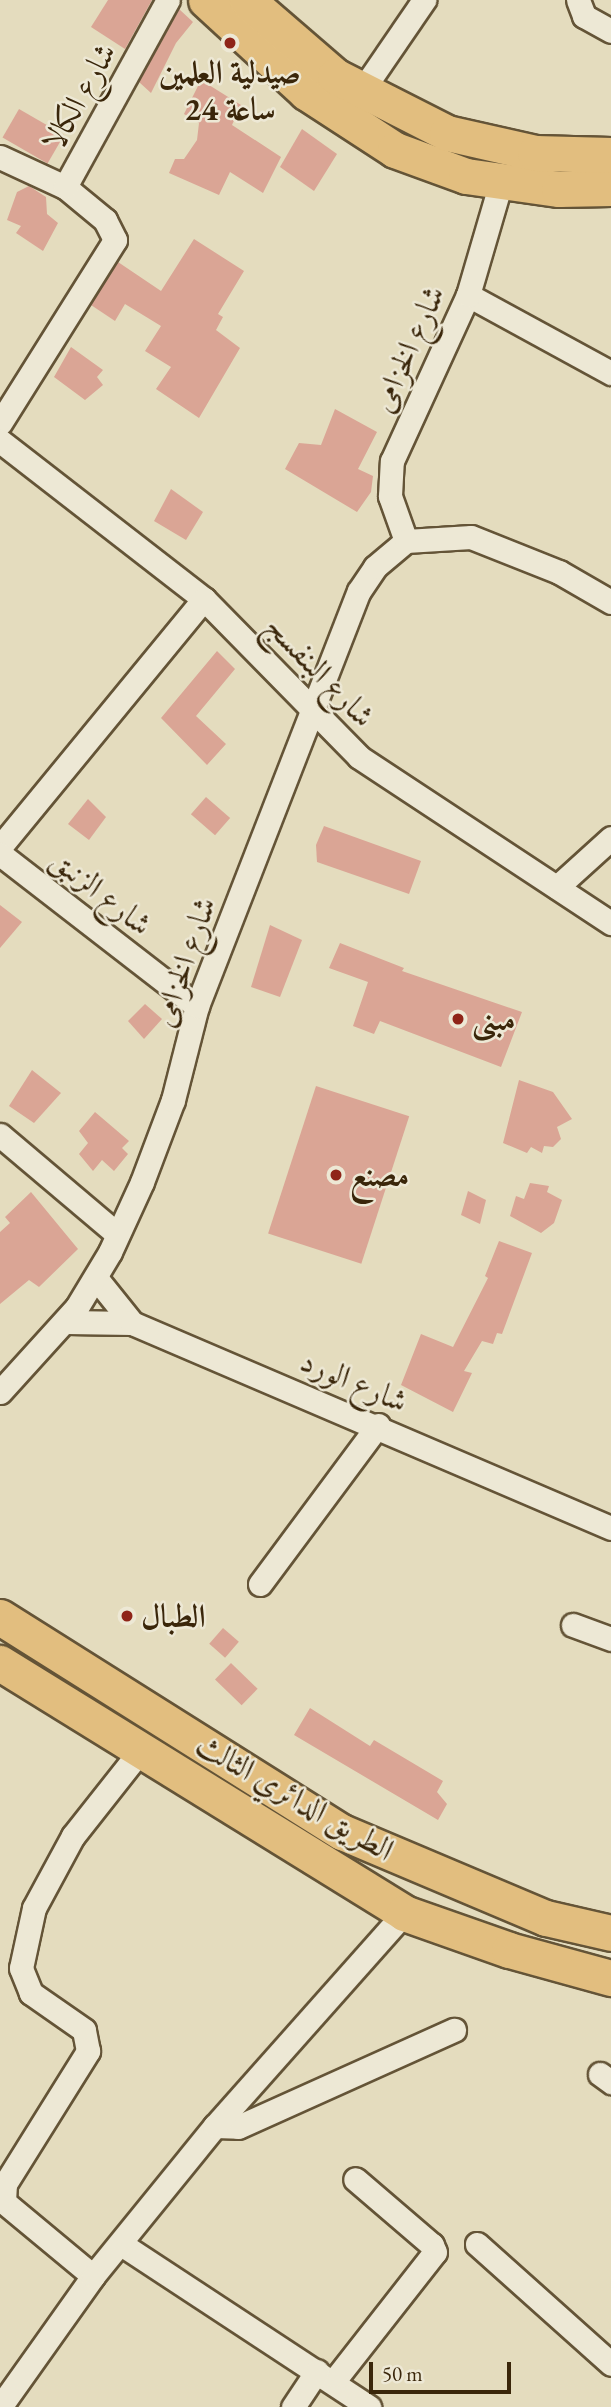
<!DOCTYPE html>
<meta charset="utf-8">
<style>
body{margin:0}
#map{position:relative;width:611px;height:2407px;overflow:hidden;background:#e4dcbe;font-family:"EB Garamond",Amiri,serif}
div>[style]{position:absolute}
[style*='--x']{left:calc(var(--x)*1px);top:calc(var(--y)*1px);width:calc(var(--w)*1px);rotate:calc(var(--a)*1deg)}
.building>*{inset:0;background:#daa595;transform-origin:0 0}
.roads{filter:drop-shadow(2px 0 #645437) drop-shadow(-2px 0 #645437) drop-shadow(0 2px #645437) drop-shadow(0 -2px #645437)}
.street>*{height:23px;margin:-11.5px;padding:0 11.5px;transform-origin:11.5px;border-radius:11.5px;background:#ede8d5}
.primary>*{height:35px;margin:-17.5px;padding:0 17.5px;transform-origin:17.5px;border-radius:17.5px;background:#e2be7f}
.dots>*{width:19px;height:19px;translate:-50% -50%;box-sizing:border-box;border:4px solid #ede8d5;border-radius:50%}
span{translate:-50% -50%;white-space:nowrap;text-align:center;line-height:1.15;-webkit-text-stroke:5px #ede8d5;paint-order:stroke}
.poi-label{font-size:32px;color:#3a260a;font-weight:700}
.left{translate:0 -50%;text-align:left}
.street-label{font-size:32px;color:#3a260a}
.scale{position:absolute;left:369px;top:2362px;width:142px;height:32px;box-sizing:border-box;border:4px solid #3a260a;border-top:0;padding-left:9px;font-size:21px;line-height:24px;white-space:nowrap;color:#3a260a;-webkit-text-stroke:5px #ede8d5;paint-order:stroke}
</style>
<div id="map">
<div class="building">
<i style="clip-path:polygon(108px 0,152px 0,125px 49px,91px 27px)"></i>
<i style="clip-path:polygon(179px 9px,193px 22px,176px 43px,151px 93px,139px 82px)"></i>
<i style="clip-path:polygon(201px 80px,241px 105px,232px 125px,281px 157px,263px 193px,230px 172px,219px 195px,169px 173px,175px 159px,184px 159px,197px 140px,199px 123px,184px 114px)"></i>
<i style="left:19px;top:109px;width:52px;height:33px;rotate:30deg"></i>
<i style="clip-path:polygon(302px 129px,337px 154px,314px 191px,280px 167px)"></i>
<i style="clip-path:polygon(29px 186px,46px 197px,47px 214px,58px 223px,43px 251px,16px 233px,21px 226px,7px 220px,17px 192px)"></i>
<i style="clip-path:polygon(194px 239px,244px 271px,218px 314px,223px 317px,216px 330px,240px 348px,199px 418px,156px 389px,171px 367px,145px 351px,161px 326px,125px 304px,115px 321px,91px 305px,118px 262px,161px 291px)"></i>
<i style="clip-path:polygon(71px 347px,103px 370px,97px 377px,103px 385px,85px 400px,54px 377px)"></i>
<i style="clip-path:polygon(335px 409px,377px 432px,358px 469px,373px 476px,371px 492px,357px 512px,285px 469px,299px 443px,321px 445px)"></i>
<i style="clip-path:polygon(171px 489px,203px 512px,186px 540px,154px 521px)"></i>
<i style="clip-path:polygon(217px 651px,235px 669px,196px 716px,226px 744px,207px 765px,161px 718px)"></i>
<i style="left:206px;top:797px;width:32px;height:23px;rotate:41deg"></i>
<i style="clip-path:polygon(88px 799px,106px 817px,89px 840px,68px 824px)"></i>
<i style="clip-path:polygon(324px 826px,421px 861px,409px 894px,317px 862px,316px 845px)"></i>
<i style="clip-path:polygon(0 905px,22px 922px,0 948px)"></i>
<i style="clip-path:polygon(270px 925px,302px 940px,280px 997px,251px 987px)"></i>
<i style="clip-path:polygon(340px 943px,404px 968px,402px 971px,522px 1012px,501px 1067px,380px 1021px,374px 1034px,353px 1026px,368px 982px,329px 968px)"></i>
<i style="clip-path:polygon(145px 1004px,162px 1019px,144px 1039px,128px 1021px)"></i>
<i style="clip-path:polygon(32px 1070px,61px 1093px,34px 1123px,9px 1106px)"></i>
<i style="clip-path:polygon(519px 1080px,553px 1092px,572px 1119px,557px 1127px,561px 1139px,553px 1147px,544px 1146px,542px 1153px,531px 1147px,527px 1153px,503px 1143px)"></i>
<i style="left:316px;top:1086px;width:98px;height:155px;rotate:18deg"></i>
<i style="clip-path:polygon(95px 1112px,129px 1141px,122px 1148px,128px 1154px,114px 1171px,102px 1160px,93px 1171px,79px 1154px,88px 1143px,79px 1131px)"></i>
<i style="clip-path:polygon(530px 1183px,549px 1186px,547px 1192px,562px 1200px,554px 1223px,541px 1233px,510px 1216px,516px 1196px,524px 1199px)"></i>
<i style="clip-path:polygon(468px 1191px,486px 1200px,480px 1224px,461px 1215px)"></i>
<i style="clip-path:polygon(31px 1192px,78px 1249px,39px 1287px,29px 1280px,0 1304px,0 1232px,10px 1223px,5px 1217px)"></i>
<i style="clip-path:polygon(499px 1241px,532px 1253px,502px 1334px,497px 1333px,493px 1344px,482px 1341px,464px 1371px,472px 1373px,453px 1412px,401px 1385px,421px 1334px,453px 1347px,488px 1278px,485px 1276px)"></i>
<i style="left:223px;top:1628px;width:21px;height:21px;rotate:41deg"></i>
<i style="left:231px;top:1663px;width:37px;height:23px;rotate:44deg"></i>
<i style="clip-path:polygon(310px 1708px,370px 1746px,374px 1740px,443px 1781px,437px 1792px,447px 1804px,438px 1820px,294px 1735px)"></i>
</div>
<div class="roads">
<div class="street">
<i style="--x:578;--y:0;--w:17;--a:69"></i>
<i style="--x:584;--y:16;--w:31;--a:29"></i>
<i style="--x:361;--y:92;--w:112;--a:-55.6"></i>
<i style="--x:0;--y:157;--w:72;--a:24.8"></i>
<i style="--x:65;--y:187;--w:52;--a:39.5"></i>
<i style="--x:105;--y:220;--w:22;--a:63"></i>
<i style="--x:115;--y:240;--w:216;--a:122.1"></i>
<i style="--x:65;--y:187;--w:213;--a:-61.2"></i>
<i style="--x:468;--y:295;--w:163;--a:28.6"></i>
<i style="--x:0;--y:441;--w:258;--a:37.8"></i>
<i style="--x:204;--y:599;--w:221;--a:45.5"></i>
<i style="--x:359;--y:757;--w:302;--a:33.4"></i>
<i style="--x:406;--y:541;--w:48;--a:-109.6"></i>
<i style="--x:390;--y:496;--w:35;--a:-87"></i>
<i style="--x:392;--y:461;--w:183;--a:-65.4"></i>
<i style="--x:468;--y:295;--w:118;--a:-73.7"></i>
<i style="--x:0;--y:847;--w:321;--a:-50.6"></i>
<i style="--x:0;--y:854;--w:249;--a:37.7"></i>
<i style="--x:557;--y:887;--w:73;--a:-42.2"></i>
<i style="--x:0;--y:1135;--w:153;--a:40.2"></i>
<i style="--x:96;--y:1278;--w:58;--a:51.3"></i>
<i style="--x:67;--y:1322;--w:65;--a:0.9"></i>
<i style="--x:132;--y:1323;--w:521;--a:23.17"></i>
<i style="--x:0;--y:1392;--w:115;--a:-47.8"></i>
<i style="--x:77;--y:1307;--w:64;--a:-59"></i>
<i style="--x:110;--y:1252;--w:77;--a:-65.4"></i>
<i style="--x:142;--y:1182;--w:88;--a:-69.3"></i>
<i style="--x:173;--y:1100;--w:97;--a:-75.7"></i>
<i style="--x:197;--y:1006;--w:445;--a:-68.7"></i>
<i style="--x:359;--y:591;--w:29;--a:-56"></i>
<i style="--x:375;--y:567;--w:40;--a:-40"></i>
<i style="--x:406;--y:541;--w:65;--a:-3.5"></i>
<i style="--x:471;--y:537;--w:95;--a:21.7"></i>
<i style="--x:559;--y:572;--w:60;--a:30"></i>
<i style="--x:260;--y:1584;--w:198;--a:-53.4"></i>
<i style="--x:573;--y:1625;--w:40;--a:20.2"></i>
<i style="--x:600;--y:2074;--w:14;--a:36"></i>
<i style="--x:215;--y:2126;--w:23;--a:2"></i>
<i style="--x:238;--y:2127;--w:237;--a:-24.2"></i>
<i style="--x:121;--y:2244;--w:297;--a:33.3"></i>
<i style="--x:477;--y:2244;--w:180;--a:41.8"></i>
<i style="--x:93;--y:2276;--w:116;--a:-140.3"></i>
<i style="--x:4;--y:2202;--w:18;--a:-87"></i>
<i style="--x:5;--y:2184;--w:157;--a:-58"></i>
<i style="--x:88;--y:2051;--w:21;--a:-101"></i>
<i style="--x:84;--y:2030;--w:65;--a:-145.1"></i>
<i style="--x:31;--y:1993;--w:27;--a:-112"></i>
<i style="--x:21;--y:1968;--w:61;--a:-77.8"></i>
<i style="--x:34;--y:1908;--w:82;--a:-61.6"></i>
<i style="--x:73;--y:1836;--w:110;--a:-51.7"></i>
<i style="--x:333;--y:2382;--w:165;--a:-51.9"></i>
<i style="--x:435;--y:2252;--w:8;--a:-113"></i>
<i style="--x:432;--y:2245;--w:101;--a:-139.4"></i>
<i style="--x:0;--y:2407;--w:161;--a:-54.6"></i>
<i style="--x:93;--y:2276;--w:193;--a:-50.9"></i>
<i style="--x:215;--y:2126;--w:285;--a:-48.4"></i>
<i style="--x:293;--y:2407;--w:43;--a:-56.3"></i>
</div>
<div class="primary">
<i style="--x:206;--y:0;--w:136;--a:42.6"></i>
<i style="--x:306;--y:92;--w:106;--a:33.1"></i>
<i style="--x:395;--y:150;--w:76;--a:20.1"></i>
<i style="--x:466;--y:176;--w:94;--a:8"></i>
<i style="--x:559;--y:189;--w:52;--a:-1.1"></i>
<i style="--x:247;--y:0;--w:116;--a:40.8"></i>
<i style="--x:335;--y:76;--w:126;--a:27"></i>
<i style="--x:447;--y:133;--w:90;--a:12.8"></i>
<i style="--x:535;--y:153;--w:76;--a:1.5"></i>
<i style="--x:0;--y:1617;--w:404;--a:32.2"></i>
<i style="--x:342;--y:1832;--w:221;--a:22.9"></i>
<i style="--x:546;--y:1918;--w:67;--a:13"></i>
<i style="--x:0;--y:1663;--w:475;--a:31.7"></i>
<i style="--x:404;--y:1913;--w:111;--a:19.4"></i>
<i style="--x:509;--y:1950;--w:106;--a:15.4"></i>
</div>
</div>
<div class="dots">
<i style="left:230px;top:43px;background:#8f2418"></i>
<i style="left:458px;top:1019px;background:#8f2418"></i>
<i style="left:336px;top:1175px;background:#8f2418"></i>
<i style="left:127px;top:1616px;background:#8f2418"></i>
</div>
<div class="poi-label">
<span style="left:230px;top:91px">صيدلية العلمين<br>24 ساعة</span>
<span class="left" style="left:472px;top:1019px">مبنى</span>
<span class="left" style="left:350px;top:1175px">مصنع</span>
<span class="left" style="left:141px;top:1616px">الطبال</span>
</div>
<div class="street-label">
<span style="left:79px;top:97px;rotate:-61deg">شارع الكالا</span>
<span style="left:408px;top:349px;rotate:-66deg">شارع الخزامى</span>
<span style="left:320px;top:671px;rotate:46deg">شارع البنفسج</span>
<span style="left:101px;top:892px;rotate:38deg">شارع الزنبق</span>
<span style="left:184px;top:962px;rotate:-71deg">شارع الخزامى</span>
<span style="left:354px;top:1381px;rotate:23deg">شارع الورد</span>
<span style="left:295px;top:1797px;rotate:30deg">الطريق الدائري الثالث</span>
</div>
<div class="scale">50 m</div>
</div>
